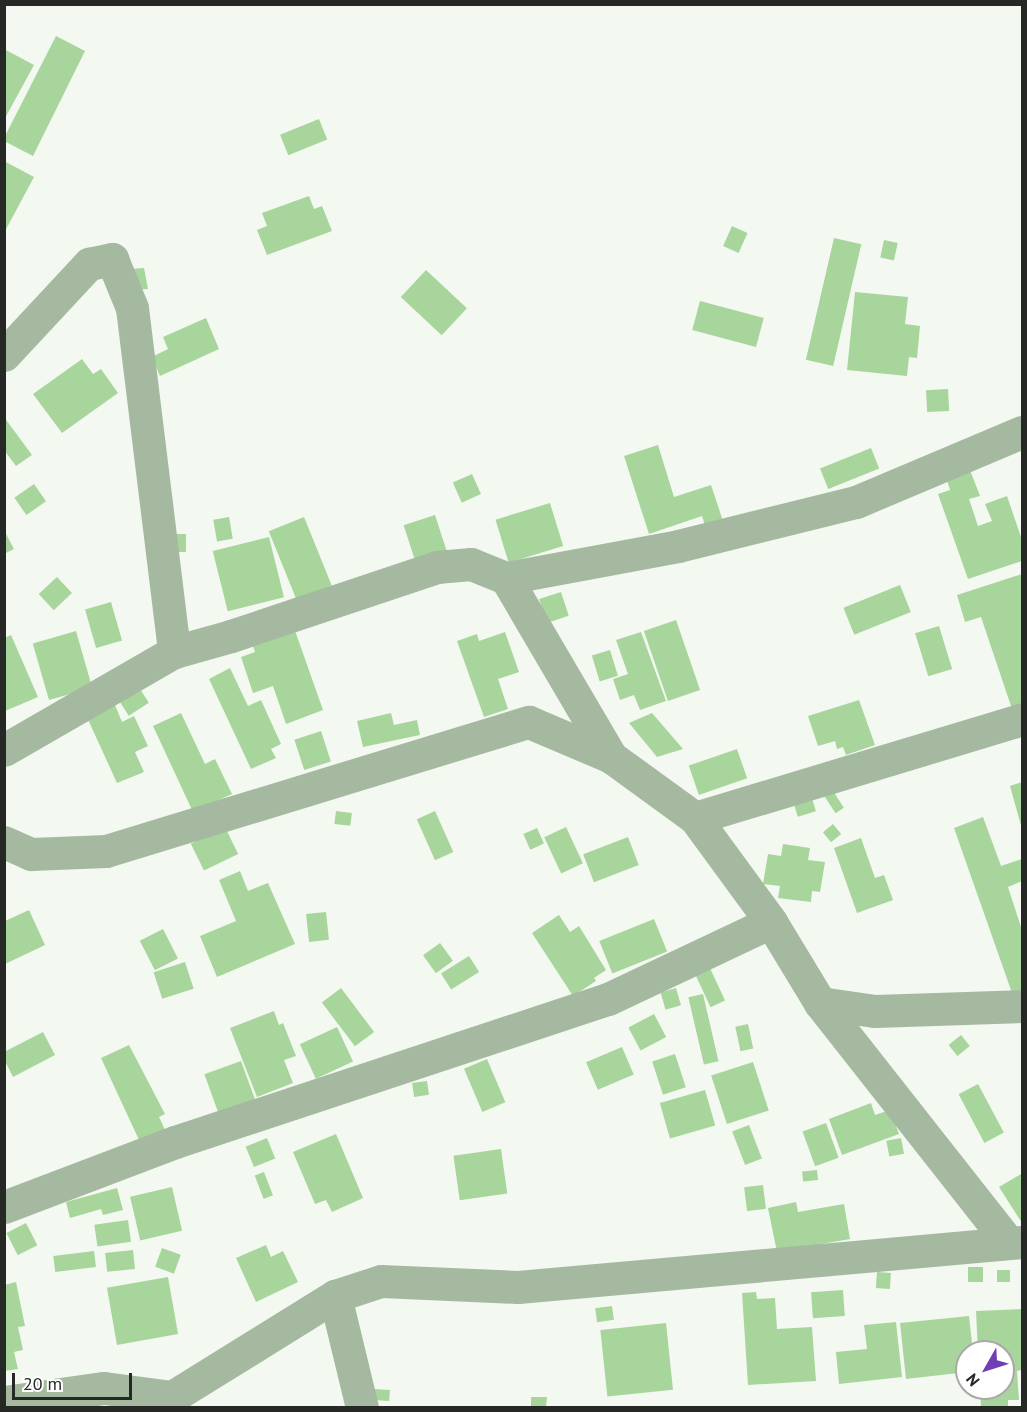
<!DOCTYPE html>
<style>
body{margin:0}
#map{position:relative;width:1027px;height:1412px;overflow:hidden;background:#f3f9f1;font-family:"PT Sans",sans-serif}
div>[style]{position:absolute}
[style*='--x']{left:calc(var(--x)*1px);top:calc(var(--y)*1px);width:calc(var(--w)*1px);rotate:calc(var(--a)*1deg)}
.building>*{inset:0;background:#a8d59b;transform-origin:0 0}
.minor>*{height:33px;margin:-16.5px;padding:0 16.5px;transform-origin:16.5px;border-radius:16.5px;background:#a5b9a0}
span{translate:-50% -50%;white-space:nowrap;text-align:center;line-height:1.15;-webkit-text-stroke:5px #fff;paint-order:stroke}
.frame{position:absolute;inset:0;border:6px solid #262825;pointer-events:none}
.north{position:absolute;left:955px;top:1340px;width:60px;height:60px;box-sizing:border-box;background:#fff;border:2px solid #a8a9a8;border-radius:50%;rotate:231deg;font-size:16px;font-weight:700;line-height:24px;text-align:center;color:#262825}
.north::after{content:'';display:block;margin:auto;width:21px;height:27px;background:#703eb5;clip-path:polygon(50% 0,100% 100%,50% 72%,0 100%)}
.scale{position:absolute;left:12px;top:1373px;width:120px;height:27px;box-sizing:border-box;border:3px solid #262825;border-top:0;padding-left:8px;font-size:18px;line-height:21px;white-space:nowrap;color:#262825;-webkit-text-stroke:4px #fff;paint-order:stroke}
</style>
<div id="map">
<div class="building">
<i style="clip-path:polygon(56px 36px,85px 51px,33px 156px,4px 141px,4px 138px)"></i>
<i style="clip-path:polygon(6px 50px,34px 65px,4px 120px,4px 52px)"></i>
<i style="left:319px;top:119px;width:22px;height:42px;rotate:68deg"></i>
<i style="clip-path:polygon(4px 161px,34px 177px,4px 233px)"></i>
<i style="clip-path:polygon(309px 196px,314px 209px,322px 206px,332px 231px,267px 255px,257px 230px,267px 226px,262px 213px)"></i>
<i style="left:732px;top:226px;width:17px;height:22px;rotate:24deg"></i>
<i style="left:834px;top:238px;width:28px;height:125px;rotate:13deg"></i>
<i style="left:884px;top:240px;width:14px;height:18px;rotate:12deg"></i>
<i style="clip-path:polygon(144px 268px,148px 289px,132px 290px,130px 269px)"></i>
<i style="left:426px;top:270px;width:56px;height:37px;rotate:43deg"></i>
<i style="clip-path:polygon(855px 292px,908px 297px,905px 324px,920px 326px,917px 358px,909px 357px,907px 376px,847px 370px)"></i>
<i style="left:700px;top:301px;width:66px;height:30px;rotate:15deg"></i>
<i style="clip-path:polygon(206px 318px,219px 349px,160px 376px,152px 357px,168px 349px,163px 337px)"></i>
<i style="clip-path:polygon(82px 359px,93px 374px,101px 369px,118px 393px,62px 433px,33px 394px)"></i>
<i style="left:948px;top:389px;width:22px;height:22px;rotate:87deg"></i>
<i style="clip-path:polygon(4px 417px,32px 455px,16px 466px,4px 450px)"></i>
<i style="clip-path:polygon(658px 445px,674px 497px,711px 485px,724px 524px,706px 529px,702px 516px,649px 534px,624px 456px)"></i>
<i style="left:871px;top:448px;width:22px;height:55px;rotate:68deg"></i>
<i style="clip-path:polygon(970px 470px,980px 496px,969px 499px,978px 526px,992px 521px,985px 504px,1007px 496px,1022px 540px,1022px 561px,968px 579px,938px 494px,950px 490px,946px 477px)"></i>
<i style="left:472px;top:474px;width:22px;height:21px;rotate:66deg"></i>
<i style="left:34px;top:484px;width:21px;height:24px;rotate:55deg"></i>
<i style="left:550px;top:503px;width:45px;height:57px;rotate:73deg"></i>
<i style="left:435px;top:515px;width:41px;height:33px;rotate:72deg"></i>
<i style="left:229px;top:517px;width:22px;height:16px;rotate:80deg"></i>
<i style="left:304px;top:517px;width:74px;height:38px;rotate:68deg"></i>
<i style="clip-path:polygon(4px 530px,14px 549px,4px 554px)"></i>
<i style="left:171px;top:534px;width:15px;height:18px"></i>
<i style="left:269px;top:537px;width:62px;height:58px;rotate:76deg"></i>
<i style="clip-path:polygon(1022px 574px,1022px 705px,1012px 709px,981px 617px,965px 622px,957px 595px)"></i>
<i style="left:57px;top:577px;width:22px;height:25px;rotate:47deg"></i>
<i style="left:900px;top:585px;width:29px;height:61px;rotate:68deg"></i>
<i style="left:561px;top:592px;width:25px;height:23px;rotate:72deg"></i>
<i style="left:111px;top:602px;width:40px;height:27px;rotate:74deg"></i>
<i style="left:676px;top:620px;width:74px;height:34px;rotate:71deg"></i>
<i style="clip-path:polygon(293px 625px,323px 710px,286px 724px,273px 686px,253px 693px,241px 657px,255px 652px,251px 640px)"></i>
<i style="left:939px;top:626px;width:45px;height:25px;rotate:73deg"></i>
<i style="left:76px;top:631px;width:59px;height:45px;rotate:74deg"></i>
<i style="clip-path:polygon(505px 632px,519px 672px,498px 679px,508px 709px,484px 717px,457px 641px,477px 634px,479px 641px)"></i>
<i style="clip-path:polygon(641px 632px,666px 701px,640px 710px,634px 695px,620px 700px,613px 679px,628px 674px,616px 640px)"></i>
<i style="clip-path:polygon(11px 635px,38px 697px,5px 711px,4px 638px)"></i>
<i style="left:610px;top:650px;width:27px;height:19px;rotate:73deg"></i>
<i style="clip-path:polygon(230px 668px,248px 706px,261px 700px,281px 744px,271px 749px,276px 758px,251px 769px,209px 679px)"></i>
<i style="left:138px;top:686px;width:20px;height:24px;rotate:57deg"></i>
<i style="clip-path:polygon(113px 700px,122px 722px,134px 716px,148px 746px,135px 752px,144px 772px,117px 783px,85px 713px)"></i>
<i style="clip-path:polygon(859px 700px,875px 745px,846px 755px,843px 747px,837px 749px,835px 741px,818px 746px,808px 716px)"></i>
<i style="clip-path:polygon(181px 713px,205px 764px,215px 759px,232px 794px,193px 812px,153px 726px)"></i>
<i style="clip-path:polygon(391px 713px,394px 725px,417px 720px,420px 735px,363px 747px,357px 721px)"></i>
<i style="clip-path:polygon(652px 713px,683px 749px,657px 757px,629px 723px)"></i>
<i style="left:321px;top:731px;width:32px;height:28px;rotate:72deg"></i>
<i style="left:737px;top:749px;width:31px;height:51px;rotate:71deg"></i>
<i style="clip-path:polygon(1022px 782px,1022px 829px,1010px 786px)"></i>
<i style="left:833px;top:791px;width:20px;height:10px;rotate:57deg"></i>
<i style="left:811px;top:795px;width:17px;height:19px;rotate:73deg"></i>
<i style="left:336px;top:811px;width:16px;height:13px;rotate:7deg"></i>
<i style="left:435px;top:811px;width:45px;height:20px;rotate:66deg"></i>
<i style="clip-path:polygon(983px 817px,1001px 866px,1022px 859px,1022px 881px,1008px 887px,1022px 930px,1022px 990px,1012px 993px,954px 828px)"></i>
<i style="left:833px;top:824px;width:13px;height:13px;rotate:51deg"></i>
<i style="left:225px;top:827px;width:30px;height:38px;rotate:64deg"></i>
<i style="left:566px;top:827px;width:40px;height:24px;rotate:65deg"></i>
<i style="left:537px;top:828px;width:17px;height:15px;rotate:66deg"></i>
<i style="left:628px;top:837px;width:30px;height:48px;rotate:69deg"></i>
<i style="clip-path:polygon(861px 838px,875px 878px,884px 875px,893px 900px,857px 913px,834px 848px)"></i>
<i style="clip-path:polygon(783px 844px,810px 848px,808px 860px,825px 862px,820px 892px,812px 891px,811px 902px,778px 898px,780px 886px,763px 884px,768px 854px,781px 856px)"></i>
<i style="clip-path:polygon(240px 871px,248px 891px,268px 883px,295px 944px,217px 977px,200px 936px,236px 921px,219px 880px)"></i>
<i style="clip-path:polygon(29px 910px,45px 945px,5px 964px,5px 921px)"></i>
<i style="left:326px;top:912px;width:28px;height:20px;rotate:84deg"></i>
<i style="clip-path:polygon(559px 915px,570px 932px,579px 926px,606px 970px,594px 978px,596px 981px,573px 996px,532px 933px)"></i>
<i style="left:654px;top:919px;width:35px;height:59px;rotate:68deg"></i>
<i style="left:163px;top:929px;width:33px;height:26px;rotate:63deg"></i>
<i style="left:440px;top:943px;width:22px;height:21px;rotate:54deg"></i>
<i style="left:469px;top:956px;width:19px;height:33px;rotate:58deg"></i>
<i style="left:185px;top:962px;width:28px;height:33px;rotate:72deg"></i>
<i style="left:709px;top:966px;width:38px;height:16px;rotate:65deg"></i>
<i style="left:341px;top:988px;width:55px;height:24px;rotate:53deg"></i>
<i style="left:676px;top:988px;width:18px;height:16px;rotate:74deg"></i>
<i style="left:703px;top:994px;width:69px;height:15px;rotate:77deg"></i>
<i style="clip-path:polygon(274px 1011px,279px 1025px,283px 1023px,296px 1056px,284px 1060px,293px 1083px,257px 1097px,230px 1028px)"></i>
<i style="left:654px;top:1014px;width:26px;height:29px;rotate:62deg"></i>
<i style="left:748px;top:1024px;width:25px;height:13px;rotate:78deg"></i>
<i style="left:337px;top:1027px;width:38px;height:41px;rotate:65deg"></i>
<i style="clip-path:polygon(43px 1032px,55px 1055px,13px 1077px,4px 1059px,4px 1052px)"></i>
<i style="left:961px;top:1035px;width:14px;height:16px;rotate:51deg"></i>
<i style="clip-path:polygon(129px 1045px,165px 1114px,159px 1117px,165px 1130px,140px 1142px,101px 1058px)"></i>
<i style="left:622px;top:1047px;width:30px;height:39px;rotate:67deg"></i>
<i style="left:675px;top:1054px;width:35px;height:24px;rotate:72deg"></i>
<i style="left:487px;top:1059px;width:47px;height:25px;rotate:67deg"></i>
<i style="left:241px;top:1061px;width:47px;height:39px;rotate:70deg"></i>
<i style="left:753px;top:1062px;width:51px;height:44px;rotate:72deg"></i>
<i style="left:427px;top:1081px;width:14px;height:15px;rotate:82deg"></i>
<i style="left:978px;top:1084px;width:55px;height:22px;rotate:62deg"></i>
<i style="left:705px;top:1090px;width:37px;height:47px;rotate:74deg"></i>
<i style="clip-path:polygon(871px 1103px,875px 1115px,890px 1110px,899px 1134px,842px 1155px,829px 1119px)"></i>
<i style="left:826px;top:1123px;width:37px;height:25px;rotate:70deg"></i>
<i style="left:749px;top:1125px;width:36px;height:18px;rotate:69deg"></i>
<i style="clip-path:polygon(336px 1134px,363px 1198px,332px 1212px,326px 1200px,315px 1204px,293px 1152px)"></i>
<i style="left:267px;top:1138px;width:22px;height:23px;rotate:68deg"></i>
<i style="left:901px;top:1138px;width:16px;height:15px;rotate:79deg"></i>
<i style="left:501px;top:1149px;width:45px;height:48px;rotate:82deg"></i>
<i style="left:817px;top:1170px;width:10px;height:15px;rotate:84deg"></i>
<i style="left:264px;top:1172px;width:25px;height:10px;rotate:69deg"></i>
<i style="clip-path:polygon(1021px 1174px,1022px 1177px,1022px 1223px,999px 1187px)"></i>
<i style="left:763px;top:1185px;width:24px;height:19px;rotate:83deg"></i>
<i style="left:172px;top:1187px;width:45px;height:43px;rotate:77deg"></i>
<i style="clip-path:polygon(117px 1188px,123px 1210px,103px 1215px,101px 1209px,70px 1218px,66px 1202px)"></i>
<i style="clip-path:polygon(796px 1202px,798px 1212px,844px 1204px,850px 1239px,777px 1252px,768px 1208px)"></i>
<i style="left:128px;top:1220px;width:22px;height:34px;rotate:82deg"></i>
<i style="left:26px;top:1223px;width:25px;height:22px;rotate:63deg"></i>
<i style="clip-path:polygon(266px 1245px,271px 1257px,283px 1251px,298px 1282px,256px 1302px,236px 1258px)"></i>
<i style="left:162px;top:1248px;width:20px;height:20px;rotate:20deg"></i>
<i style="left:133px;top:1250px;width:19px;height:28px;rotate:84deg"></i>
<i style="left:94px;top:1251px;width:16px;height:41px;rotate:83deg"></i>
<i style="left:968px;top:1267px;width:15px;height:15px"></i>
<i style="left:997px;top:1270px;width:13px;height:12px"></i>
<i style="left:877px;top:1272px;width:14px;height:16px;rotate:4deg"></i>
<i style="left:168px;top:1277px;width:58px;height:62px;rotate:80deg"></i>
<i style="clip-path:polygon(16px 1282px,25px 1326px,18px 1327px,23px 1350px,14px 1352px,18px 1369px,4px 1371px,4px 1285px)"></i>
<i style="left:843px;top:1290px;width:26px;height:32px;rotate:86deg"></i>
<i style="clip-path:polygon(756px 1292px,757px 1299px,775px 1298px,777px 1329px,812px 1327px,816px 1381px,748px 1385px,742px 1293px)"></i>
<i style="left:612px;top:1306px;width:14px;height:17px;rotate:82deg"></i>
<i style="clip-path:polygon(1022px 1309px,1022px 1370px,1017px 1371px,1019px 1400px,1008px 1400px,1008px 1408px,981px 1408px,980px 1388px,1003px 1388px,1003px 1352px,978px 1352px,976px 1311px)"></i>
<i style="clip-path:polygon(969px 1316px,973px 1352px,967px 1352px,967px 1372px,906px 1379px,900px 1323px)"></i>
<i style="clip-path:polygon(896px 1322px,902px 1377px,839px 1384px,836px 1352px,867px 1349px,864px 1325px)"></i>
<i style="left:666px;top:1323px;width:67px;height:66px;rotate:84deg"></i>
<i style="left:374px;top:1389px;width:16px;height:11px;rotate:4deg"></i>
<i style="clip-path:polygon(531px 1397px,547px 1397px,546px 1407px,531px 1408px)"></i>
</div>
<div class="minor">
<i style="--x:4;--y:355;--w:125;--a:-47"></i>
<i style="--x:89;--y:264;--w:24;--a:-12"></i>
<i style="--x:112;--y:259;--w:53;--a:67.8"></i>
<i style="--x:132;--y:308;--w:347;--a:83"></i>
<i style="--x:506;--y:578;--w:175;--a:-10.5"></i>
<i style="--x:678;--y:546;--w:183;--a:-13.9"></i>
<i style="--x:856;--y:502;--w:180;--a:-22.9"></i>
<i style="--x:4;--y:750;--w:196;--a:-30"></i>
<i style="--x:174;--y:652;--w:59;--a:-15.7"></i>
<i style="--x:231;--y:636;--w:217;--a:-18.5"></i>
<i style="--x:437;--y:567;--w:34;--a:-5"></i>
<i style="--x:471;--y:564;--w:38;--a:22"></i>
<i style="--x:506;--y:578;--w:208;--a:59.6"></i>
<i style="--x:695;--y:818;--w:342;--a:-16.8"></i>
<i style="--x:4;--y:842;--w:30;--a:24"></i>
<i style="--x:31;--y:854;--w:75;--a:-2.3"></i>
<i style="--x:106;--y:851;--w:442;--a:-17"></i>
<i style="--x:529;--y:722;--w:89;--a:23.1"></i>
<i style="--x:611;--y:757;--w:104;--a:36"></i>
<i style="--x:695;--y:818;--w:129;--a:53.8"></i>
<i style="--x:771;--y:922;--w:95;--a:58.8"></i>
<i style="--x:820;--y:1003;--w:304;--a:51.8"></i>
<i style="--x:820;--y:1003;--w:56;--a:8.3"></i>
<i style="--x:875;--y:1011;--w:147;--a:-1.9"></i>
<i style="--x:4;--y:1207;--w:183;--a:-20.8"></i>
<i style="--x:175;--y:1142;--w:456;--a:-18.3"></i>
<i style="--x:608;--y:999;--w:180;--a:-25.3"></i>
<i style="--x:335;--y:1296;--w:115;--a:76.4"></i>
<i style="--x:4;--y:1402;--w:101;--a:-8"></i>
<i style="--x:104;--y:1388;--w:69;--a:7.5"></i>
<i style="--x:160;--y:1408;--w:16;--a:-43"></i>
<i style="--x:172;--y:1397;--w:192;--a:-31.8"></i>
<i style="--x:335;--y:1296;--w:48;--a:-18.1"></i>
<i style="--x:381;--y:1281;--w:137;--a:2.5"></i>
<i style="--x:518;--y:1287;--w:506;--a:-5.1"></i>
</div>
<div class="frame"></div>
<div class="north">N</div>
<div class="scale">20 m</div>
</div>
